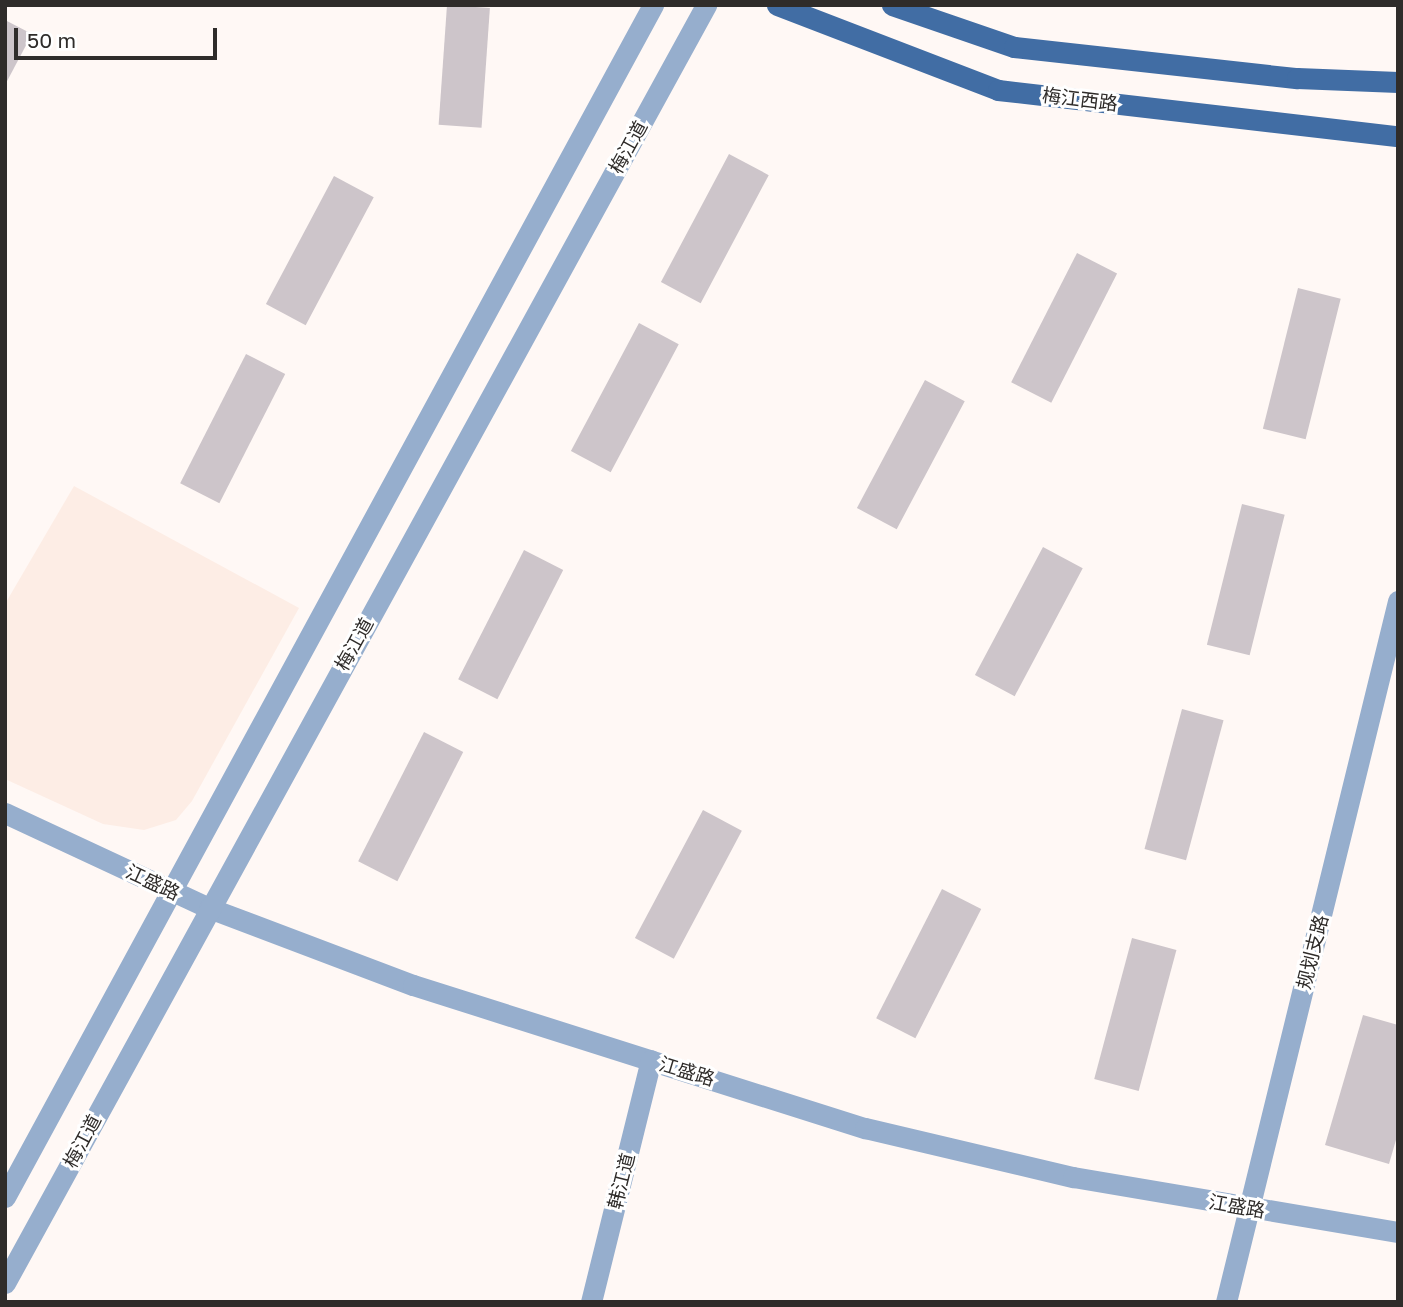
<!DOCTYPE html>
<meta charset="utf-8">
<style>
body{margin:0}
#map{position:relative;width:1403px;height:1307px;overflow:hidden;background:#fff8f5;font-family:"Golos Text","Noto Sans SC",sans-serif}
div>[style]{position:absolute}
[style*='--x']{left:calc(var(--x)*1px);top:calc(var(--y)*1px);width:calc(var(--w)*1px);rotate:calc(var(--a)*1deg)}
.built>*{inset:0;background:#fdede5}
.building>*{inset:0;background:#cdc5ca;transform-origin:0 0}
.minor>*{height:21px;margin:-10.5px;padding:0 10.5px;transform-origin:10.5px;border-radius:10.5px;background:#96aecd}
.major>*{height:21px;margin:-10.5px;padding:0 10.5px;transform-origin:10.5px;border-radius:10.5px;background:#416da4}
span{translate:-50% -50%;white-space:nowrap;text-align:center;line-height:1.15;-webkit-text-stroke:6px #fff;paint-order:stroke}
.street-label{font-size:19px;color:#2f2c2a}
.frame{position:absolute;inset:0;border:7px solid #2f2c2a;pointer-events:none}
.scale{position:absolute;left:14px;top:28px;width:203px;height:32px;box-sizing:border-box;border:4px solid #2f2c2a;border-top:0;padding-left:9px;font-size:21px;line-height:24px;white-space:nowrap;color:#2f2c2a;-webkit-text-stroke:5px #fff;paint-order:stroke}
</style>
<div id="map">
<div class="built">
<i style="clip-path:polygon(74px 486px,299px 608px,192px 801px,176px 820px,144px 830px,103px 824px,5px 779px,5px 604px)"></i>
</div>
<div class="building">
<i style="left:447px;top:5px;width:43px;height:120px;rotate:4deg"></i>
<i style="clip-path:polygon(5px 20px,32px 34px,5px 85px)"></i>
<i style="left:729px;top:154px;width:45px;height:145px;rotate:28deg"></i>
<i style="left:334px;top:176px;width:45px;height:145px;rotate:28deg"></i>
<i style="left:1077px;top:253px;width:45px;height:145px;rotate:27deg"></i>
<i style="left:1298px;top:288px;width:44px;height:145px;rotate:14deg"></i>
<i style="left:639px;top:323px;width:45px;height:145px;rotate:28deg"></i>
<i style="left:246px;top:354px;width:44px;height:145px;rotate:27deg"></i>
<i style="left:925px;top:380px;width:45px;height:145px;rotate:28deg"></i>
<i style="left:1242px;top:504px;width:44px;height:145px;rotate:14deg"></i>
<i style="left:1043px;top:547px;width:45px;height:145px;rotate:28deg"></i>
<i style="left:524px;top:550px;width:44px;height:145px;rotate:27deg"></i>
<i style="left:1182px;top:709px;width:43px;height:145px;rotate:15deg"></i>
<i style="left:424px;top:732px;width:44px;height:145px;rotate:27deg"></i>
<i style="left:703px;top:810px;width:44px;height:145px;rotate:28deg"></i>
<i style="left:942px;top:889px;width:44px;height:145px;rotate:27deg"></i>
<i style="left:1132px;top:938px;width:46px;height:146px;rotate:15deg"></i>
<i style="clip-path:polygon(1363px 1015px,1398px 1025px,1398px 1133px,1389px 1164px,1325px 1145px)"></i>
</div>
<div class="minor">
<i style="--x:5;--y:813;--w:225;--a:25"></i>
<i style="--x:209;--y:908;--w:218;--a:20.7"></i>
<i style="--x:413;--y:985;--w:474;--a:17.6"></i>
<i style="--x:865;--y:1128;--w:214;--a:13.3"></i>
<i style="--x:1073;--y:1177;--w:330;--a:9.6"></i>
<i style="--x:5;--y:1197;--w:1357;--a:-61.47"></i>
<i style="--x:5;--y:1283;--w:1458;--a:-61.25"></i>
<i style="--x:591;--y:1302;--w:249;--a:-76.1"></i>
<i style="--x:1226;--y:1302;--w:722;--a:-76.21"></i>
</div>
<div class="major">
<i style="--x:777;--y:5;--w:237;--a:21"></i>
<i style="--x:998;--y:90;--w:403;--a:6.6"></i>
<i style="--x:892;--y:5;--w:129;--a:19"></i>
<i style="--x:1014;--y:47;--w:285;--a:6.3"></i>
<i style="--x:1297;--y:78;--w:101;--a:2.3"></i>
</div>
<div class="street-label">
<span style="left:1080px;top:99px;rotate:7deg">梅江西路</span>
<span style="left:628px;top:147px;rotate:-61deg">梅江道</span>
<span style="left:354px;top:644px;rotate:-61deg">梅江道</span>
<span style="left:153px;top:882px;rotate:25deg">江盛路</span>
<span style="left:1312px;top:952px;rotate:-76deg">规划支路</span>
<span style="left:687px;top:1071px;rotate:17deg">江盛路</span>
<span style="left:82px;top:1141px;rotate:-62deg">梅江道</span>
<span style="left:621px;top:1181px;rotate:-76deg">韩江道</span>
<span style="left:1237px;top:1206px;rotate:10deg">江盛路</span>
</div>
<div class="frame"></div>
<div class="scale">50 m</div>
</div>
